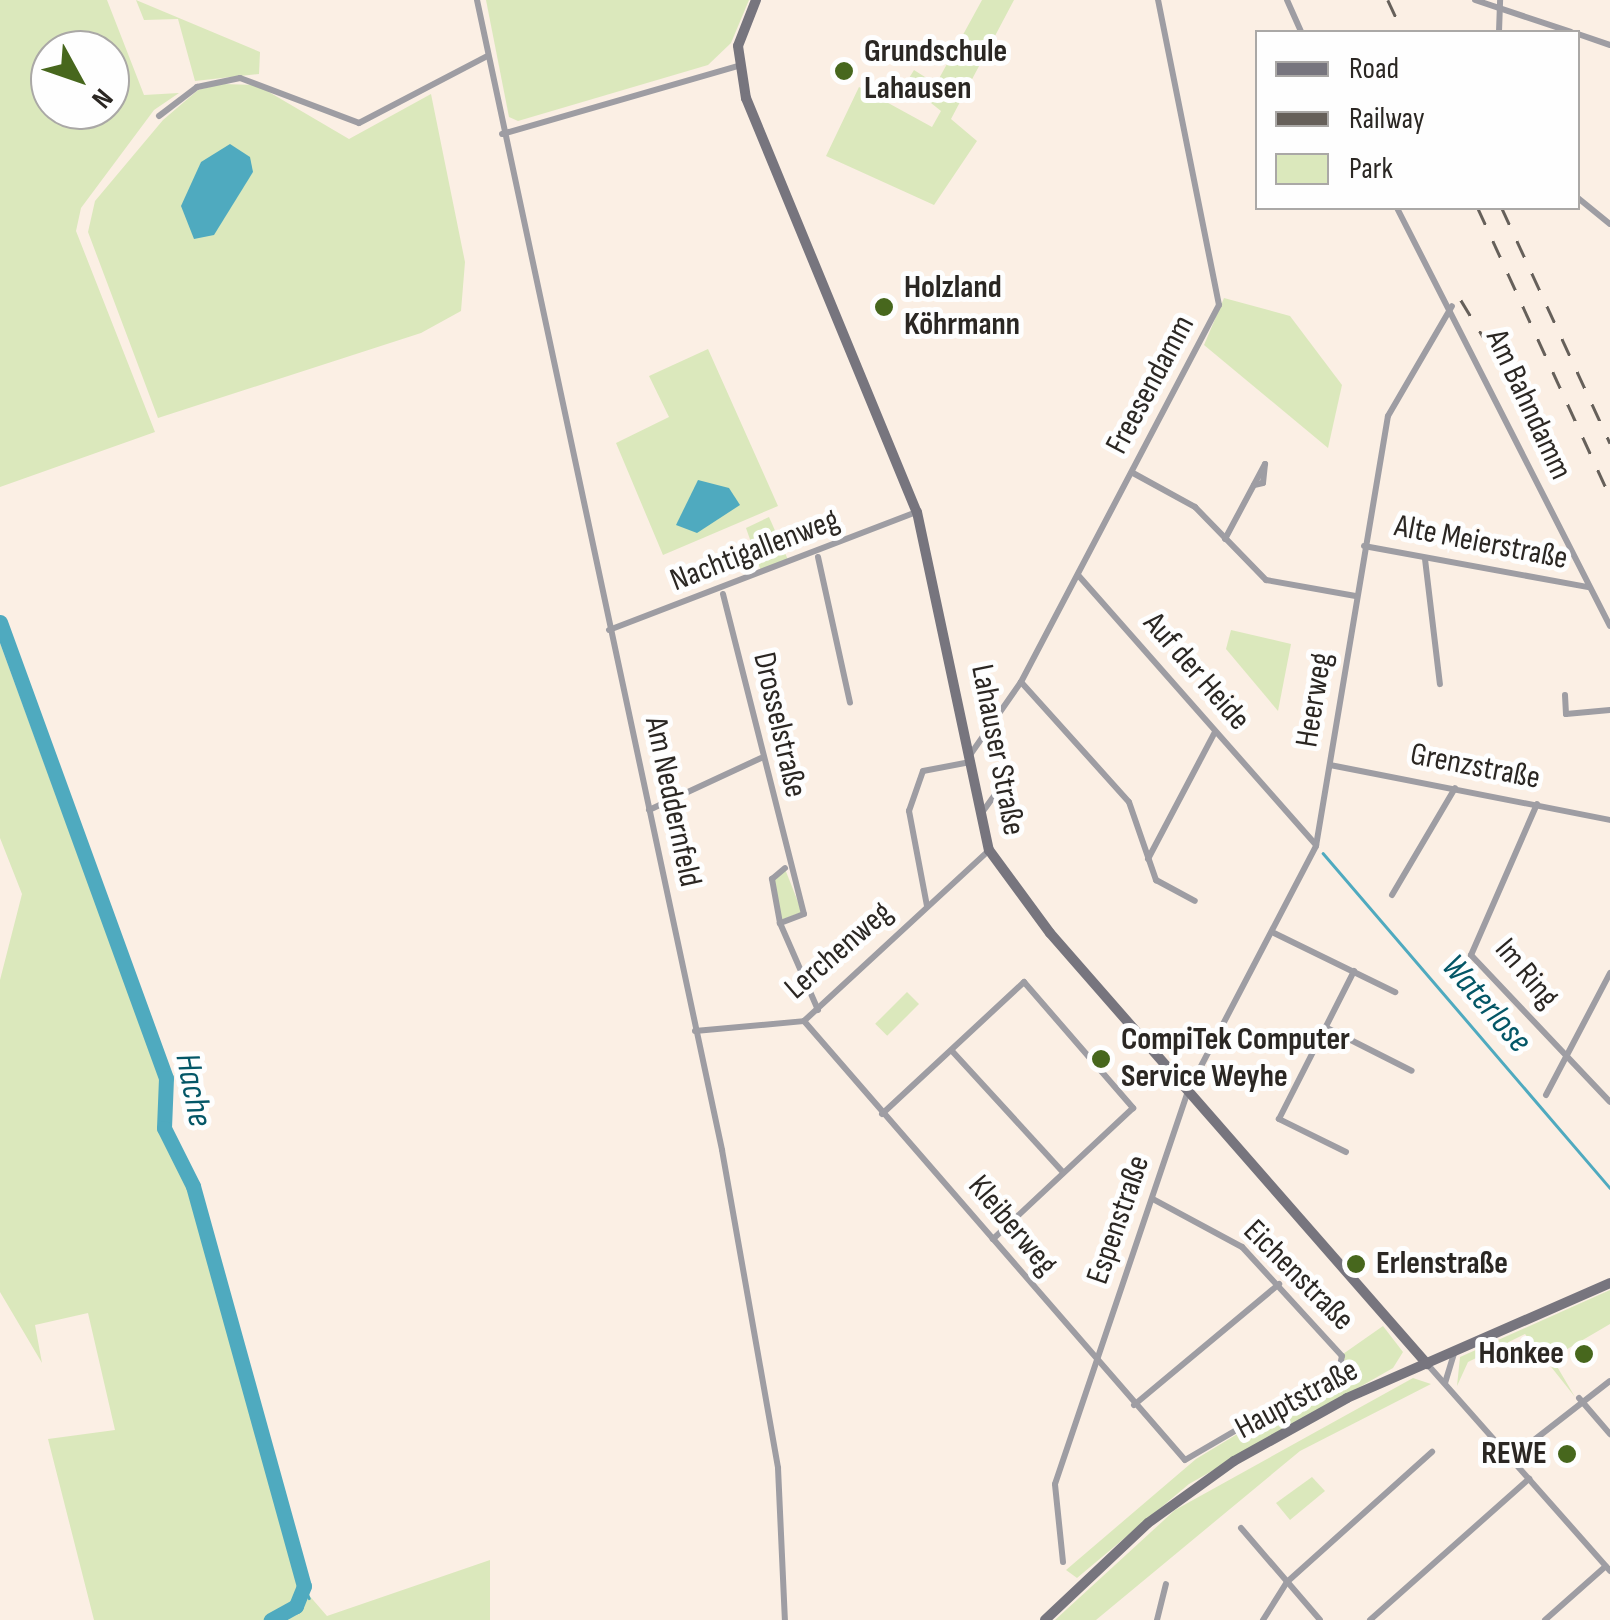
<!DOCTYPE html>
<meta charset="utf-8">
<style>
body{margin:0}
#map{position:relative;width:1610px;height:1620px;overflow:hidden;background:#fbefe4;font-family:"Sofia Sans Condensed",sans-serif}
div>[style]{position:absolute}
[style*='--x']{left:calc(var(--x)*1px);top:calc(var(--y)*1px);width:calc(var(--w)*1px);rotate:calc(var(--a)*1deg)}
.green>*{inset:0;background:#dbe8bc;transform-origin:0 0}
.water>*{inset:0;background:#4faabf}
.stream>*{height:2.5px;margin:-1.25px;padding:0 1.25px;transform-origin:1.25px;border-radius:1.25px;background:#4faabf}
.river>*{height:15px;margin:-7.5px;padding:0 7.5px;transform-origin:7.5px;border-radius:7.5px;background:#4faabf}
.street>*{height:6px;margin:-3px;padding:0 3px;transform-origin:3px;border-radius:3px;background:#9e9da3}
.secondary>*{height:10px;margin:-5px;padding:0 5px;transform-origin:5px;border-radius:5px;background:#77757e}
.rail>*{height:2.5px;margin-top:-1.25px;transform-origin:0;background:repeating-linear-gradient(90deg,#66605a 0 18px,transparent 0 36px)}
.dots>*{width:28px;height:28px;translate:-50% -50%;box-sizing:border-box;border:5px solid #fefefe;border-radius:50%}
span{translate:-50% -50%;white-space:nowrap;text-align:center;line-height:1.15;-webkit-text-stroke:10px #fefefe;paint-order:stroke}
.poi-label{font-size:32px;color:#2b2723;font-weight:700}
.left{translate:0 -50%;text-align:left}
.right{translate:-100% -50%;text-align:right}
.street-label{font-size:32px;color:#2b2723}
.water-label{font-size:35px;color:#035666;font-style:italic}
.legend{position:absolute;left:1255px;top:30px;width:325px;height:180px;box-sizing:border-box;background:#fefefe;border:2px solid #aaa8a6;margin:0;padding:12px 18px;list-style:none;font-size:30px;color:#2b2723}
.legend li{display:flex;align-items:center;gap:20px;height:50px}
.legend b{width:50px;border:2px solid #aaa8a6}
.north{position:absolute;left:30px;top:30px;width:100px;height:100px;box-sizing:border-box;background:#fefefe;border:2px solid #aaa8a6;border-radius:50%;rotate:130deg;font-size:28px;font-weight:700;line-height:40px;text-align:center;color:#2b2723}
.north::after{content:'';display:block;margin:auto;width:35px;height:45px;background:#47671d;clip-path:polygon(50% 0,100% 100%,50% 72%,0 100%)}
</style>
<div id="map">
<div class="green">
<i style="clip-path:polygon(evenodd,0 0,107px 0,144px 95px,179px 93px,154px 110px,81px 208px,76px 231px,155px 432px,0 487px,0 0,110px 50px,110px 110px,50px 110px,50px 50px,110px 50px)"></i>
<i style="clip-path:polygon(136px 0,260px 52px,259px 74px,195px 81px,178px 19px,144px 20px)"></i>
<i style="clip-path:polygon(486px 0,749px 0,731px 43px,708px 65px,518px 121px,509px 117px)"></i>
<i style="clip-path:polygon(982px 0,1014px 0,951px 119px,977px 141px,934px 205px,826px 156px,859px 87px,932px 127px,941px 111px,906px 83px,914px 70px,936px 84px)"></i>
<i style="clip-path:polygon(evenodd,222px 84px,257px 85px,349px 139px,431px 94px,465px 262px,461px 311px,421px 333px,158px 418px,88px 232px,95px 201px,163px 120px,198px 90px,222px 84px,201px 162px,253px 172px,232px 197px,195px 179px,201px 162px)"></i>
<i style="clip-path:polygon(1224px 298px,1290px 316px,1342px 385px,1328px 448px,1204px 345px)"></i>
<i style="clip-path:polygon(708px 349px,778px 506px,663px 555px,616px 443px,669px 417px,649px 376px)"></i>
<i style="clip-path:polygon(769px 517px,789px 562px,762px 574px,746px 528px)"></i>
<i style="clip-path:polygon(1231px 630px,1291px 644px,1278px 711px,1226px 649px)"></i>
<i style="clip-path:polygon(0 643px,160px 1079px,159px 1128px,189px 1188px,301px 1586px,327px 1616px,490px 1560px,490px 1620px,94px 1620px,48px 1439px,115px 1430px,88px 1313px,35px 1325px,42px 1363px,0 1292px,0 980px,22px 894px,0 838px)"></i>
<i style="clip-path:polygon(785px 869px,802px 912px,781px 920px,773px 879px)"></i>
<i style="left:907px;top:992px;width:17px;height:45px;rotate:45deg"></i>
<i style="clip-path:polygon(1610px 1290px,1610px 1324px,1552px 1358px,1575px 1397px,1525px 1334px,1468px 1362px,1457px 1386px,1460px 1357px)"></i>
<i style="clip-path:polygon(1383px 1326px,1403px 1352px,1393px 1368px,1189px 1484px,1077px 1578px,1066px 1570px,1196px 1459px,1353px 1364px,1345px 1366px,1343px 1354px)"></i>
<i style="clip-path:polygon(1413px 1378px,1431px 1384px,1300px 1451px,1096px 1620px,1055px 1620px,1175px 1510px)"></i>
<i style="clip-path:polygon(1312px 1477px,1325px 1491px,1290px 1520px,1276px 1503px)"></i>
</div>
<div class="water">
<i style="clip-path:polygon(230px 144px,250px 157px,253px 172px,214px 235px,194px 239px,181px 206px,201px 162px)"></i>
<i style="clip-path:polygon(698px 480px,729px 488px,740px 505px,697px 533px,676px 525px)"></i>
</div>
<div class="stream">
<i style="--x:1323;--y:853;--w:441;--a:49.4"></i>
<i style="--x:304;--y:1586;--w:13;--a:67"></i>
</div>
<div class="river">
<i style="--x:0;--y:622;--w:485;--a:70"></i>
<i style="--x:166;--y:1078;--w:50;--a:92.3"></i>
<i style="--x:164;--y:1128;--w:65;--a:63.4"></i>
<i style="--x:193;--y:1186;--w:415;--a:74.5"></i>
<i style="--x:304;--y:1586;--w:22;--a:112"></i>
<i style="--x:296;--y:1606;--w:29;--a:151"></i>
</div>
<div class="street">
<i style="--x:477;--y:0;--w:1176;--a:77.97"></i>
<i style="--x:722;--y:1150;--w:323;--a:80"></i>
<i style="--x:778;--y:1468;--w:152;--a:87.4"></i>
<i style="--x:1287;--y:0;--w:35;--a:66"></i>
<i style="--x:1475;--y:0;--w:101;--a:18.4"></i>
<i style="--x:1499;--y:32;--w:32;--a:-88"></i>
<i style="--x:1578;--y:34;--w:34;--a:19"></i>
<i style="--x:159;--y:116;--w:48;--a:-37.3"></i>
<i style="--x:197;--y:87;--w:44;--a:-11.8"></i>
<i style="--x:240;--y:78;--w:127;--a:20.7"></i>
<i style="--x:359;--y:123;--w:144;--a:-27.6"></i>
<i style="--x:502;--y:134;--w:246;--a:-16.1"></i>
<i style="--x:1578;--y:198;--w:41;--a:39.1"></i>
<i style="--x:1397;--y:208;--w:469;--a:63"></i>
<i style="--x:1133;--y:473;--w:71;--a:28.7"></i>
<i style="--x:1195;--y:507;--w:102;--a:45.8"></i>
<i style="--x:1266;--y:580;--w:91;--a:10.1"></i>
<i style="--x:1225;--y:539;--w:85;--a:-61.9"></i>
<i style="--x:1265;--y:464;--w:19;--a:96"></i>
<i style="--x:1263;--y:483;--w:9;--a:167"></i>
<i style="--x:1364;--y:546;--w:228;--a:10.4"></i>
<i style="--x:818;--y:557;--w:149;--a:77.6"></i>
<i style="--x:1425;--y:559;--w:126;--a:83.2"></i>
<i style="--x:1078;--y:575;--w:360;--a:48.6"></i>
<i style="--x:723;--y:594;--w:330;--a:75.8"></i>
<i style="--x:804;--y:914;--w:26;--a:159"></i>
<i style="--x:780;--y:923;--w:45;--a:-100.3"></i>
<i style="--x:772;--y:879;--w:17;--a:-40"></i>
<i style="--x:609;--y:630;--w:330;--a:-21"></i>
<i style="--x:1021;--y:682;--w:161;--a:48"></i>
<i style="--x:1129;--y:802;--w:83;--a:70.9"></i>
<i style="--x:1156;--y:880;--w:44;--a:28.3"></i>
<i style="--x:1565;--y:695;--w:19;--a:87"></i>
<i style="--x:1566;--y:714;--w:44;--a:-5.2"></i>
<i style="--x:970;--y:755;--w:89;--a:-55.1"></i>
<i style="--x:1021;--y:682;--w:426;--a:-62.3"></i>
<i style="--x:1219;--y:305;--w:311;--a:-101.3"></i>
<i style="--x:1330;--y:765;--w:285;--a:11.1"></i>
<i style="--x:1537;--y:804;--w:165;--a:113.6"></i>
<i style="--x:1471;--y:955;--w:202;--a:46.6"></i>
<i style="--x:649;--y:810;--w:123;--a:-24.9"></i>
<i style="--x:981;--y:814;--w:53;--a:-54.2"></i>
<i style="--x:1148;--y:859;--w:144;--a:-62.2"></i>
<i style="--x:1392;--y:895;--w:124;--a:-59.5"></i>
<i style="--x:927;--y:906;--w:97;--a:-100.7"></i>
<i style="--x:909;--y:811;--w:42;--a:-70.7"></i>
<i style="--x:923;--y:771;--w:48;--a:-10.8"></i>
<i style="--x:780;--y:923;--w:95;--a:66.4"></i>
<i style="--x:1274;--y:933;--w:135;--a:26"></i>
<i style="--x:804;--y:1021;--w:581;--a:49.05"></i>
<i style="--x:1185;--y:1460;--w:178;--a:-30.3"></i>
<i style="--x:1339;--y:1370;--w:14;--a:-78"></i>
<i style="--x:1342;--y:1356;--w:148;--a:-132.5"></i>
<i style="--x:1242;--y:1247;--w:101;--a:-151.7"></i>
<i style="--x:1325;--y:1027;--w:97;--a:26.8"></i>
<i style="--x:695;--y:1031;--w:109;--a:-5.2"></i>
<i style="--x:804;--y:1021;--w:252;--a:-42.7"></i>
<i style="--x:952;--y:1051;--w:164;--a:47.5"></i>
<i style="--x:1546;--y:1095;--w:138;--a:-62.3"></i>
<i style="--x:882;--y:1114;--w:194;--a:-42.9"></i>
<i style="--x:1024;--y:982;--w:167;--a:49.1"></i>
<i style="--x:1133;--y:1108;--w:192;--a:136.9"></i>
<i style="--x:1346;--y:1152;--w:75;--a:-153.8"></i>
<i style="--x:1279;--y:1119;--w:166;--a:-63.1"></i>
<i style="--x:1428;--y:1365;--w:275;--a:48.5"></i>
<i style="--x:1445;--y:1383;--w:31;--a:-73"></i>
<i style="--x:1579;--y:1398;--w:48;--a:49.3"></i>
<i style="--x:1134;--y:1405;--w:189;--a:-39.8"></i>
<i style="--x:1511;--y:1458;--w:125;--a:-37.9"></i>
<i style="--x:1241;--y:1528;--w:121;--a:49.3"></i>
<i style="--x:1063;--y:1562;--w:78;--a:-95.9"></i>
<i style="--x:1055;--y:1484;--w:415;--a:-71.3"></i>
<i style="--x:1188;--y:1091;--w:276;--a:-62.4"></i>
<i style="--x:1316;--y:846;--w:436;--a:-80.5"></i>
<i style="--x:1388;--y:416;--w:127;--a:-59.8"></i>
<i style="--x:1157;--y:1620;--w:37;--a:-76"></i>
<i style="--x:1263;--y:1620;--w:45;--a:-57.7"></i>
<i style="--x:1287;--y:1582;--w:195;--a:-41.9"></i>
<i style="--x:1370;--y:1620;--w:213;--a:-41.6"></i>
<i style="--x:1545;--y:1620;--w:81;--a:-41.5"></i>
</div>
<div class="secondary">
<i style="--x:756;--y:0;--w:49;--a:111.4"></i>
<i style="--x:738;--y:46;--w:53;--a:81.3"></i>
<i style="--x:746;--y:98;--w:448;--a:67.6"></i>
<i style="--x:917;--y:512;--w:346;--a:78"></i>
<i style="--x:989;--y:850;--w:103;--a:53.7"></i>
<i style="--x:1050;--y:933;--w:573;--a:48.82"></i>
<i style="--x:1045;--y:1620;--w:141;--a:-43.3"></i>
<i style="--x:1148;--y:1523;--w:106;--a:-35.8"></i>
<i style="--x:1234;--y:1461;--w:129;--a:-29.1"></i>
<i style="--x:1347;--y:1398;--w:287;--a:-23.6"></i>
</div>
<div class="rail">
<i style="--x:1388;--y:0;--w:35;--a:65"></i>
<i style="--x:1478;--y:208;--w:317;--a:65.4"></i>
<i style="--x:1502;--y:208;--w:259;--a:65.3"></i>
<i style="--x:1461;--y:300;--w:44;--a:58.8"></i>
</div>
<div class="dots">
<i style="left:844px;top:71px;background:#47671d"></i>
<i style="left:884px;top:307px;background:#47671d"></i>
<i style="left:1101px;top:1059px;background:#47671d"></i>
<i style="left:1356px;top:1264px;background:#47671d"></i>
<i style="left:1584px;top:1354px;background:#47671d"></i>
<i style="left:1567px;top:1454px;background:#47671d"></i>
</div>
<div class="poi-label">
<span class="left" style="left:864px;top:71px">Grundschule<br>Lahausen</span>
<span class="left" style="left:904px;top:307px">Holzland<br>Köhrmann</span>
<span class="left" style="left:1121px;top:1059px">CompiTek Computer<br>Service Weyhe</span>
<span class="left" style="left:1376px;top:1264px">Erlenstraße</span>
<span class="right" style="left:1564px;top:1354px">Honkee</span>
<span class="right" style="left:1547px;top:1454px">REWE</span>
</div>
<div class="street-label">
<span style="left:1151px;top:385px;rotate:-62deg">Freesendamm</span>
<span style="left:1528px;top:405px;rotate:65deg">Am Bahndamm</span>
<span style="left:1481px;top:543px;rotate:11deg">Alte Meierstraße</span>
<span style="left:755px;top:551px;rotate:-21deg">Nachtigallenweg</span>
<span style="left:1196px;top:672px;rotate:49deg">Auf der Heide</span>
<span style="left:1315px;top:700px;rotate:-81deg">Heerweg</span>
<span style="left:779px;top:725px;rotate:77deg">Drosselstraße</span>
<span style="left:997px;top:750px;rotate:79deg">Lahauser Straße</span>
<span style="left:1475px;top:767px;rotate:11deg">Grenzstraße</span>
<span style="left:672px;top:802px;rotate:78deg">Am Neddernfeld</span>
<span style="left:839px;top:951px;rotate:-41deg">Lerchenweg</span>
<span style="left:1526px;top:974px;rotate:50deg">Im Ring</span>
<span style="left:1119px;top:1220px;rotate:-71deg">Espenstraße</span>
<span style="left:1012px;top:1226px;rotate:50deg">Kleiberweg</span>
<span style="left:1298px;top:1276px;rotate:45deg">Eichenstraße</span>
<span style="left:1297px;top:1400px;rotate:-28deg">Hauptstraße</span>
</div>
<div class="water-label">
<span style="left:1486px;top:1004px;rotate:49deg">Waterlose</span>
<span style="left:193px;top:1090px;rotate:79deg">Hache</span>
</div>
<ul class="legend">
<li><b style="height:12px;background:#77757e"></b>Road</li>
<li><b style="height:12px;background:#66605a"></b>Railway</li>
<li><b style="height:28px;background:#dbe8bc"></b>Park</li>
</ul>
<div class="north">N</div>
</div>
